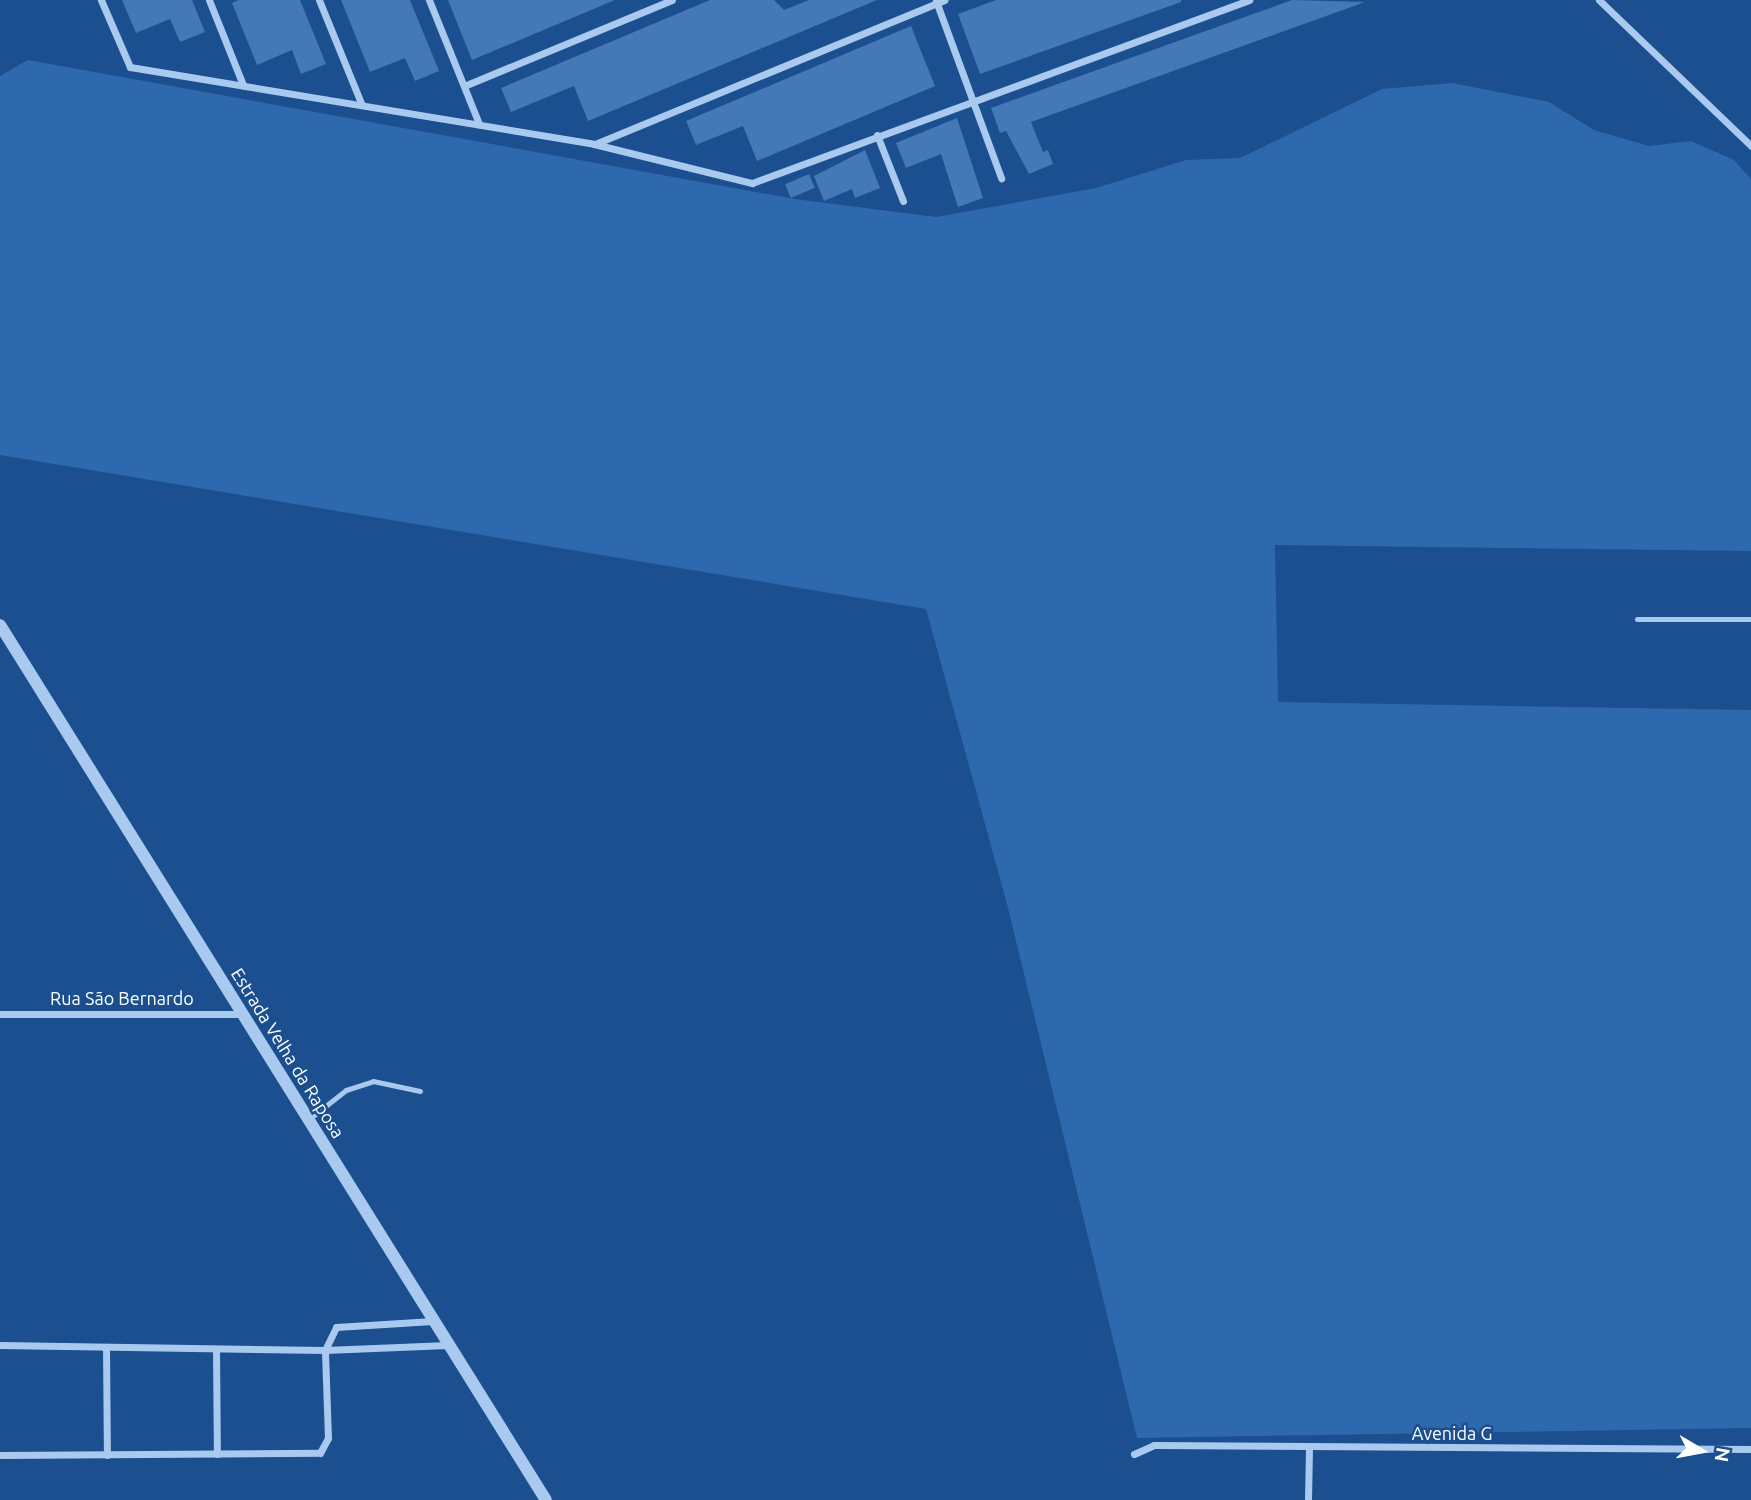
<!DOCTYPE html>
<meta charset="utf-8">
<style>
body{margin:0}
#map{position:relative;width:1751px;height:1500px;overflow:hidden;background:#1b4f8f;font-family:Ubuntu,sans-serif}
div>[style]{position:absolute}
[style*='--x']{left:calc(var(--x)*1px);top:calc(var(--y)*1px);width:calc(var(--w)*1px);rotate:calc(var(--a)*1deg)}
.green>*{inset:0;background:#2e69ad}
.building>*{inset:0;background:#4478b7;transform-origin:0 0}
.service>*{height:5px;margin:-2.5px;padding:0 2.5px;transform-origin:2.5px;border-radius:2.5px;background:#a9c9ee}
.minor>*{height:7px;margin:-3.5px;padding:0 3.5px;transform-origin:3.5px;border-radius:3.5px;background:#a9c9ee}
.tertiary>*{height:12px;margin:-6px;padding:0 6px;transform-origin:6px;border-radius:6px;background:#a9c9ee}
span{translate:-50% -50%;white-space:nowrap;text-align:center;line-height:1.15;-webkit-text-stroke:5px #1b4f8f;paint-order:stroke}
.street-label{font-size:18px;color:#fff}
.north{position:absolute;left:1667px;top:1416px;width:70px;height:70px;-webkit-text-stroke:5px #1b4f8f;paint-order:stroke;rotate:100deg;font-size:19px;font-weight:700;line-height:28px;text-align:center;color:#fff}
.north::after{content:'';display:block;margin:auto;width:24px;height:32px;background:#fff;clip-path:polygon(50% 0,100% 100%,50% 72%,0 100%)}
</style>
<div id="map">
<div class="green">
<i style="clip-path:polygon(28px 60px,795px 199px,936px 217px,1096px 188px,1186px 160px,1240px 158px,1382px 89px,1452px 83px,1549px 102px,1594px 130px,1649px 146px,1691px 141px,1734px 160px,1751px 179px,1751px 551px,1275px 545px,1278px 702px,1751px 710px,1751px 1428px,1137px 1438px,1007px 904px,926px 609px,0 455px,0 76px)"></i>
</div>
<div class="building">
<i style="clip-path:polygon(122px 0,192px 0,205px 32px,180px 42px,170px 19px,136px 33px)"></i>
<i style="clip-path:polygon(239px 0,300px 0,326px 64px,301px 74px,292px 50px,257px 65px,232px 3px)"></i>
<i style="clip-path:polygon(341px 0,410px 0,439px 71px,415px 81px,405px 58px,370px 72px)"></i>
<i style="clip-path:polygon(448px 0,615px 0,472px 60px)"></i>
<i style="clip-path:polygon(710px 0,774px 0,784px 10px,809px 0,877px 0,588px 121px,574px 86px,511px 112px,501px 88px)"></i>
<i style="clip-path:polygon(996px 0,1181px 0,1181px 2px,980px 74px,958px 14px)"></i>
<i style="clip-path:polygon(1292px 0,1365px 2px,1031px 122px,1043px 152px,1048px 150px,1053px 164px,1029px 174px,1006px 131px,1000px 133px,991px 108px)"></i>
<i style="clip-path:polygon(911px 26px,935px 86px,757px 161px,743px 126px,696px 145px,686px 121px)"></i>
<i style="clip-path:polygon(957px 118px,983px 198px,958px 207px,941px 154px,906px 168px,896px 143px)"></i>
<i style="clip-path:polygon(865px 150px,880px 188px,855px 198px,852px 189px,824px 201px,814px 176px)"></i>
<i style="left:809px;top:174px;width:15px;height:26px;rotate:67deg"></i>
</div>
<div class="service">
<i style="--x:1637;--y:619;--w:114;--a:0"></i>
<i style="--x:309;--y:1119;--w:47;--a:-38.1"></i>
<i style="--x:346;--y:1090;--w:28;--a:-18"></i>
<i style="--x:373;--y:1081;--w:48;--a:12"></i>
</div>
<div class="minor">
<i style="--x:101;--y:0;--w:73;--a:66.6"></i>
<i style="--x:130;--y:67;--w:470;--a:9.4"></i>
<i style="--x:594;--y:144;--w:163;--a:13.9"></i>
<i style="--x:752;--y:183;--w:530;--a:-20.21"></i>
<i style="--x:209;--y:0;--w:92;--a:68.2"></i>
<i style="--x:319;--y:0;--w:111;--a:67.8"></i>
<i style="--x:429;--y:0;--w:134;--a:68"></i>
<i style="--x:1599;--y:0;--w:211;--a:43.8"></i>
<i style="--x:936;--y:1;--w:189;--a:69.8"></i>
<i style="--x:464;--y:86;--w:225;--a:-22.5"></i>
<i style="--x:877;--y:135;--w:71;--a:68.5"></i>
<i style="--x:595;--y:144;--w:378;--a:-22.4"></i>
<i style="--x:0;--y:1014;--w:244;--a:0"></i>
<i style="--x:0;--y:1345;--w:325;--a:0.9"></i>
<i style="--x:325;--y:1350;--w:123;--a:-2.3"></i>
<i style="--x:106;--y:1347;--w:108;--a:89.5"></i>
<i style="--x:216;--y:1349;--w:105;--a:89.5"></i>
<i style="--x:1134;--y:1454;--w:22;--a:-24"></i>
<i style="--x:1154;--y:1445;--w:597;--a:0.38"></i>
<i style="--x:0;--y:1455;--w:320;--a:-0.4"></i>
<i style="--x:320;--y:1453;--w:17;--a:-62"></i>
<i style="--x:328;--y:1438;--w:88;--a:-92"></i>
<i style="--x:325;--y:1350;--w:25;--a:-64"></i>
<i style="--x:336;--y:1327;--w:97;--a:-3.5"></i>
<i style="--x:1308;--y:1500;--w:51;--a:-88.9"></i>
</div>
<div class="tertiary">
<i style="--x:0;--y:625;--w:1031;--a:58.04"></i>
</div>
<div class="street-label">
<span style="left:122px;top:998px">Rua São Bernardo</span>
<span style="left:288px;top:1053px;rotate:58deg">Estrada Velha da Raposa</span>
<span style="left:1452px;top:1433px">Avenida G</span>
</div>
<div class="north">N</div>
</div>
